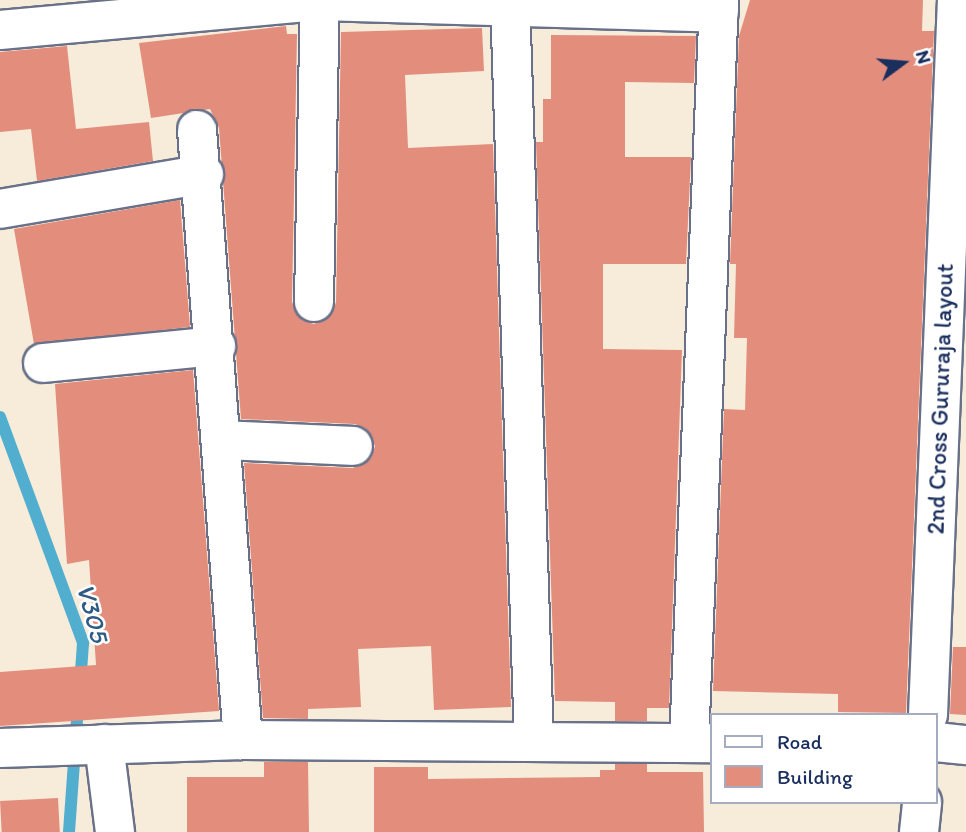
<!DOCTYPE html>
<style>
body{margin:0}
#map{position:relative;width:966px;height:832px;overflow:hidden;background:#f7ebd9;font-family:Itim,sans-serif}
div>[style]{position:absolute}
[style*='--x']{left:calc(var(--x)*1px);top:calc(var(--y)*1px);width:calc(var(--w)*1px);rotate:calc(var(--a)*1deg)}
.stream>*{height:12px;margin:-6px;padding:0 6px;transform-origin:6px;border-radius:6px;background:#51aecf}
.building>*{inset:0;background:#e38d7d;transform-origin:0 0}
.roads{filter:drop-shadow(2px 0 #687189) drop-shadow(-2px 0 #687189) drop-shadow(0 2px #687189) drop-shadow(0 -2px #687189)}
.minor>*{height:38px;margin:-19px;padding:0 19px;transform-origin:19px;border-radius:19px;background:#fff}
span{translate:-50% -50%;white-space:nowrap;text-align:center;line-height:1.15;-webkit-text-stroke:5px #fff;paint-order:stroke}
.street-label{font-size:24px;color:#1b2f5e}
.water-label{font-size:26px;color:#2e5b86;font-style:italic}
.legend{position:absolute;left:710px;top:713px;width:228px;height:91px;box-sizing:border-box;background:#fff;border:2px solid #a4acbf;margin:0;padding:9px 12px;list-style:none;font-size:21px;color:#1b2f5e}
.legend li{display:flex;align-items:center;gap:14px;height:35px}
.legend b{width:35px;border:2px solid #a4acbf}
.north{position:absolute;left:868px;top:28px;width:70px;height:70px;-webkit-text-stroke:5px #fff;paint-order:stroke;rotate:74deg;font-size:19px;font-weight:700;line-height:28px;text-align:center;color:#1b2f5e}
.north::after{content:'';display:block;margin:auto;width:24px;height:32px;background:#1b2f5e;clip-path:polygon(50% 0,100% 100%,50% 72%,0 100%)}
</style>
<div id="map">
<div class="stream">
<i style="--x:0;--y:417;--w:241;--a:69.8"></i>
<i style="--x:83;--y:643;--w:39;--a:94"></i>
<i style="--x:69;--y:832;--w:125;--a:-85.9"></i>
</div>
<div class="building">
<i style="clip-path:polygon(750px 0,923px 0,922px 31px,934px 31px,906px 713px,838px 712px,838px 694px,713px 691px,724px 409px,745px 410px,747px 338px,734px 338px,736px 264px,730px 264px,739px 36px)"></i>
<i style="clip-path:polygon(286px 26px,287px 34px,297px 34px,292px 302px,302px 320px,314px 324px,332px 314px,336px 302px,341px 32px,482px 28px,484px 71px,405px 75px,408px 148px,493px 144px,511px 707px,434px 710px,431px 646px,358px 649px,361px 707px,308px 709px,308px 719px,263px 718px,244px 463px,353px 468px,371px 458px,375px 446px,365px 428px,355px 424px,241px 419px,219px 128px,210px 109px,151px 118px,139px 43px)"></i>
<i style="clip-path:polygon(551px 35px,696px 36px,694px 83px,625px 82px,625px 157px,691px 157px,686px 264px,603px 264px,603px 349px,682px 350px,669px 708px,647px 708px,647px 721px,615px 721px,615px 702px,555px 701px,536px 142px,543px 142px,543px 99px,551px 99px)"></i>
<i style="clip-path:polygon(67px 46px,76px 129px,149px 122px,153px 161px,37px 181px,31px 129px,0 132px,0 52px)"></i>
<i style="clip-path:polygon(180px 200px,190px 327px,34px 344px,14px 229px)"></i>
<i style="clip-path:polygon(193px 370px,219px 711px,0 726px,0 672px,96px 665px,89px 560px,67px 564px,55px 384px)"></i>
<i style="clip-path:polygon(953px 647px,966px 647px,966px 715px,950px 714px)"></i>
<i style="clip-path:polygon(264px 762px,308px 762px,309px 832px,187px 832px,187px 777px,264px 777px)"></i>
<i style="clip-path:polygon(615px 764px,647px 764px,647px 772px,703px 772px,704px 832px,374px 832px,374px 767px,428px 767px,428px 779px,600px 777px,600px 770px,615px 770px)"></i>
<i style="left:58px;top:798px;width:34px;height:58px;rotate:87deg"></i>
</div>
<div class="roads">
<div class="minor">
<i style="--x:510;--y:0;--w:742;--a:88.15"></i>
<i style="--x:0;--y:30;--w:321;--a:-5.2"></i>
<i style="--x:320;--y:1;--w:399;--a:1.7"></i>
<i style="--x:197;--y:130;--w:612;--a:85.69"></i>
<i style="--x:0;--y:209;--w:207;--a:-9.7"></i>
<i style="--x:314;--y:302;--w:302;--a:-88.9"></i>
<i style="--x:43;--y:363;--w:174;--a:-5.6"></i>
<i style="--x:222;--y:440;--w:131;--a:2.6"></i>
<i style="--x:928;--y:715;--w:716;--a:-87.68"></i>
<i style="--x:936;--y:742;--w:30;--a:6"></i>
<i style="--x:689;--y:743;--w:744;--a:-87.69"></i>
<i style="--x:104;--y:744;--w:89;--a:82.9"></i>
<i style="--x:0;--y:748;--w:243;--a:-1.9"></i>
<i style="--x:243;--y:740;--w:469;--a:0.4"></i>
<i style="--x:919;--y:832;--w:30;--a:-84"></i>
</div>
</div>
<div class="street-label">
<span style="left:940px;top:399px;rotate:-88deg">2nd Cross Gururaja layout</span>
</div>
<div class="water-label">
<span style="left:92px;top:613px;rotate:75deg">V305</span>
</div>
<ul class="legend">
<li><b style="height:9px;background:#fff"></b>Road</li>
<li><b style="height:19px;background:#e38d7d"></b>Building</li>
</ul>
<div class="north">N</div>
</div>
